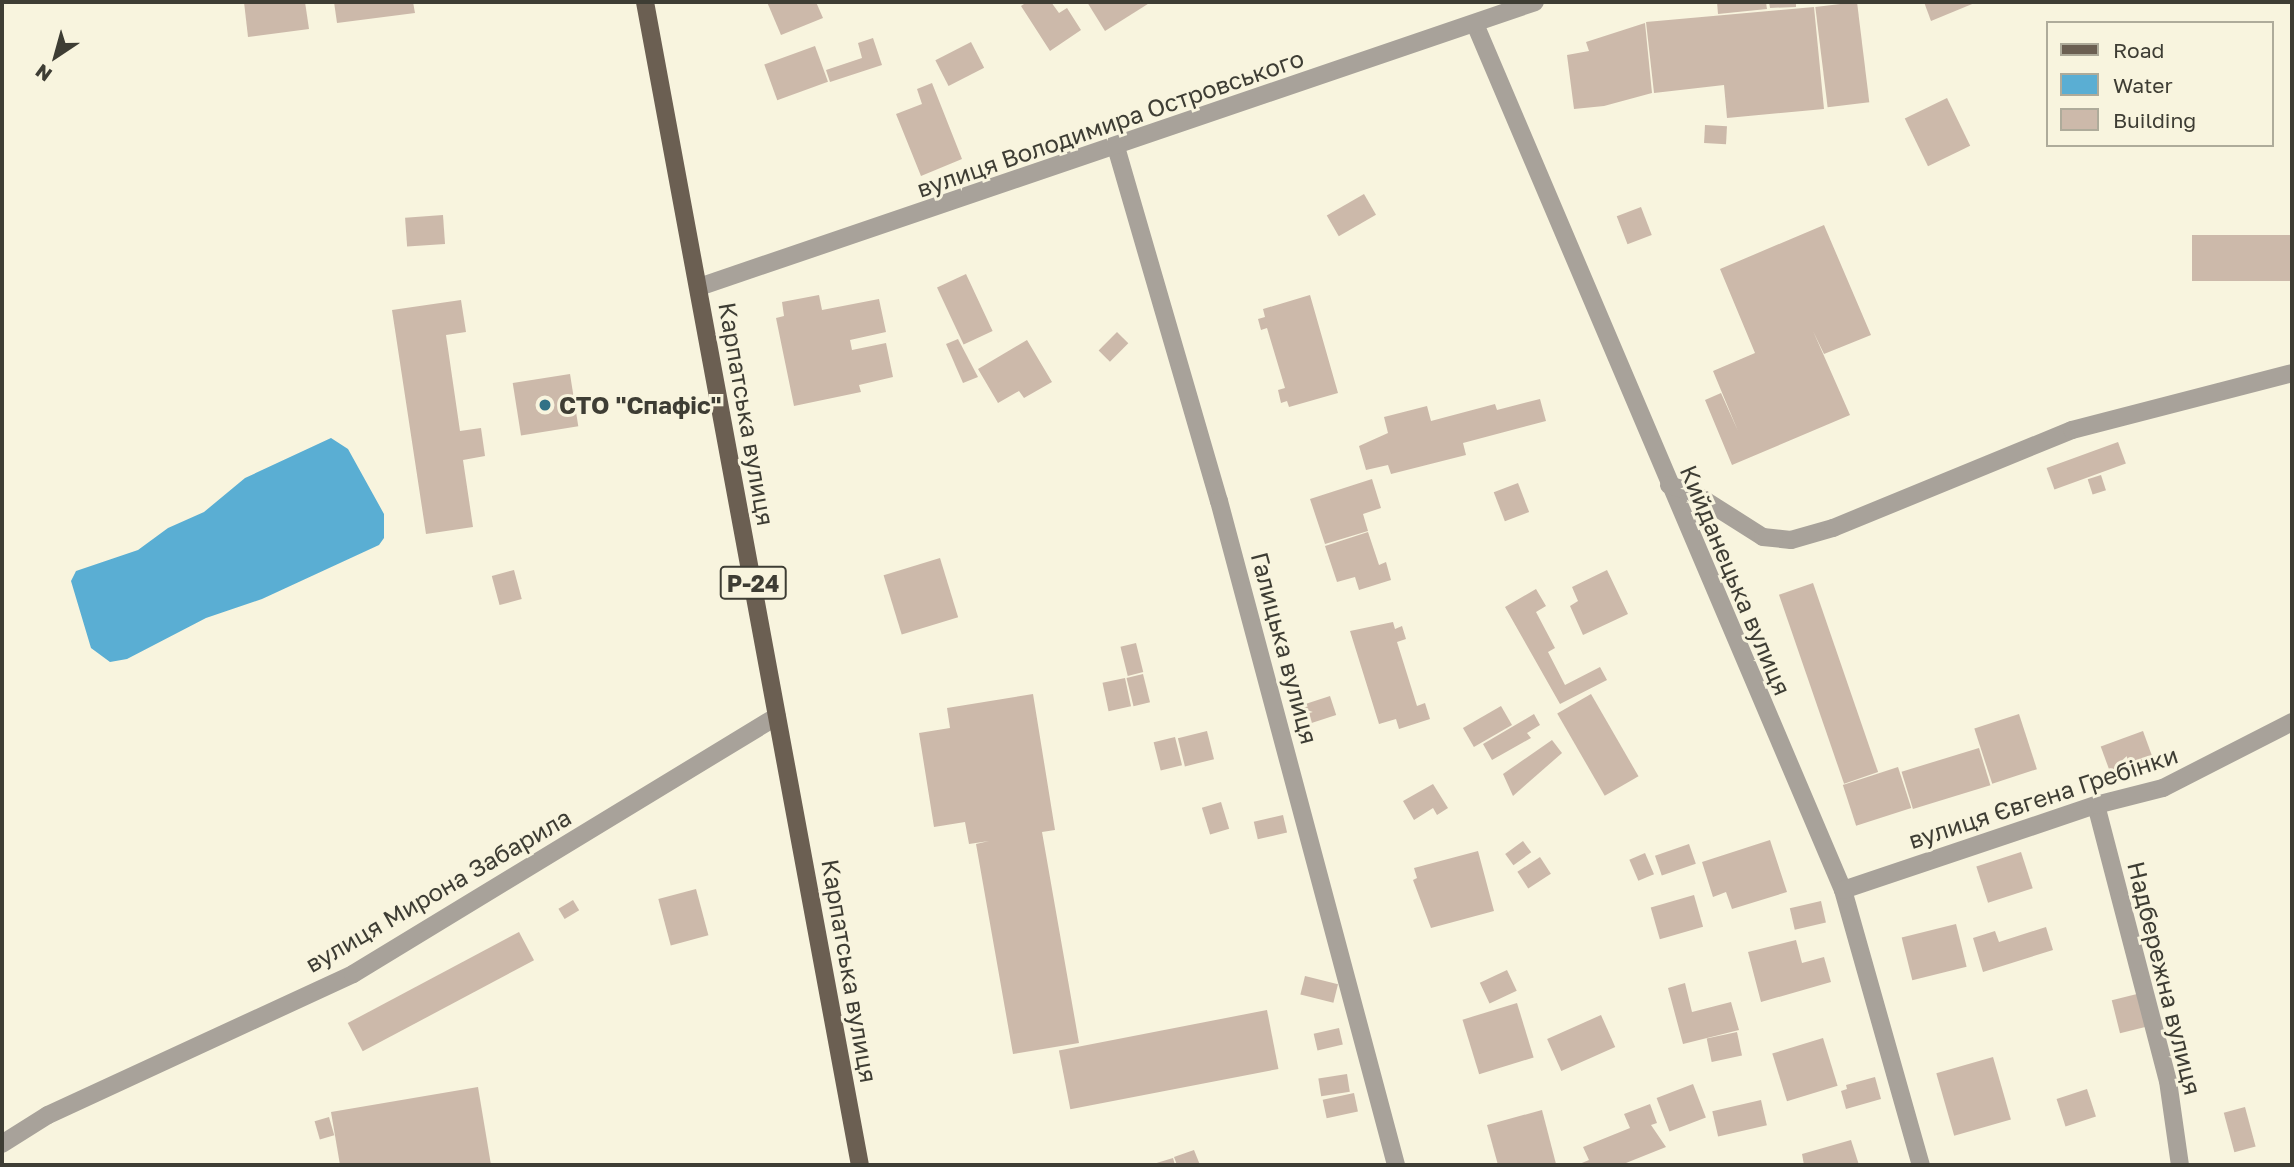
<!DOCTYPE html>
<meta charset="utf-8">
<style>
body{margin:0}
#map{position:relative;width:2294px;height:1167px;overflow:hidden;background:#f8f4de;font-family:"Golos Text",sans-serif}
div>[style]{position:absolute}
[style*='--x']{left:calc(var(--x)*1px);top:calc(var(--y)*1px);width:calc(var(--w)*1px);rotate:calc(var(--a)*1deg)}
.water>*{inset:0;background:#5aaed3}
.building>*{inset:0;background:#ccb9aa;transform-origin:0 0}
.minor>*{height:18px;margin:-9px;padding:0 9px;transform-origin:9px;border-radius:9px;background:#a8a29a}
.primary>*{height:18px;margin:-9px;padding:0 9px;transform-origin:9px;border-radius:9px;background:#6b5f52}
.dots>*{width:19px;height:19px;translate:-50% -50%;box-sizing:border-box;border:4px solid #f8f4de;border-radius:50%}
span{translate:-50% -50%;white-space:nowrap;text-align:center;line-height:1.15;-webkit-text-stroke:6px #f8f4de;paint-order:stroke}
.shield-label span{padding:2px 5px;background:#f8f4de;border:2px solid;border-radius:5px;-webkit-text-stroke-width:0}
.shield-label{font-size:23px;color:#3e3d34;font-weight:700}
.street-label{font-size:24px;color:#3e3d34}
.poi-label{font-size:24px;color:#3e3d34;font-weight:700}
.left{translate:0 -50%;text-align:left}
.frame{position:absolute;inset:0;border:4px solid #3e3d34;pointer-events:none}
.legend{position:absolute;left:2046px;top:21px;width:228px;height:126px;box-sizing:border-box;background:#f8f4de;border:2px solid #aeab9a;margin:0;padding:9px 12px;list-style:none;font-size:21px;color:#3e3d34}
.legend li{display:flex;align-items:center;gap:14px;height:35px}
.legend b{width:35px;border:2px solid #aeab9a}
.north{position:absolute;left:21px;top:21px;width:70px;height:70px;-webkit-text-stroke:5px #f8f4de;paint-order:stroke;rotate:216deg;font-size:19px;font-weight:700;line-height:28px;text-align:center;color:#3e3d34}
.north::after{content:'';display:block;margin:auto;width:24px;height:32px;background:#3e3d34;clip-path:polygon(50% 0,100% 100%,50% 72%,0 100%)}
</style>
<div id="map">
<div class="water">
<i style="clip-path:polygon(331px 438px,348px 449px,384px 514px,384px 538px,379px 545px,262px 599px,206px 618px,127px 659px,110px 662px,91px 648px,71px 581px,76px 571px,138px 550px,168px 528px,204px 512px,245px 478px)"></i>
</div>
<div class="building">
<i style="clip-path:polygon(244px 2px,305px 2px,309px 29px,248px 37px)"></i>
<i style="clip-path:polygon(334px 2px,413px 2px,415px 13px,337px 23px)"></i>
<i style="clip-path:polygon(767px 2px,816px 2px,823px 18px,781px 35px)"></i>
<i style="clip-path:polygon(1027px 2px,1051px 2px,1059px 13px,1067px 8px,1081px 30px,1050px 51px,1021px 6px)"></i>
<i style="clip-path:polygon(1087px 2px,1151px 2px,1105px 31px)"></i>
<i style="clip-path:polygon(1717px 2px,1766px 2px,1767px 9px,1718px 14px)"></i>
<i style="clip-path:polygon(1769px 2px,1796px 2px,1796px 7px,1770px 8px)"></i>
<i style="left:1857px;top:2px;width:101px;height:42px;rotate:83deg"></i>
<i style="clip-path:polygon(1924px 2px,1977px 2px,1931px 21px)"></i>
<i style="clip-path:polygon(1814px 7px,1824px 109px,1727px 118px,1724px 85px,1654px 93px,1646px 22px)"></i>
<i style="clip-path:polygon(1645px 23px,1652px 93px,1604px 106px,1574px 109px,1567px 55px,1589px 51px,1586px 42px)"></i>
<i style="clip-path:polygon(873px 38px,882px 65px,830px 82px,826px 70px,862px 58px,858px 43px)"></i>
<i style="left:971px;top:42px;width:29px;height:40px;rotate:63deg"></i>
<i style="left:815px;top:46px;width:38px;height:54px;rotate:70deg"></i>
<i style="clip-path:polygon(932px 83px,962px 159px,921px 176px,896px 114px,922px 104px,917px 89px)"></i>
<i style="left:1947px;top:98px;width:53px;height:47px;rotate:64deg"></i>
<i style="left:1705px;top:125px;width:22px;height:18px;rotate:3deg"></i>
<i style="left:1364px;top:194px;width:24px;height:43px;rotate:60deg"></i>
<i style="left:1641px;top:207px;width:30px;height:26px;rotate:69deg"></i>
<i style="left:443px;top:215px;width:29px;height:38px;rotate:86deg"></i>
<i style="clip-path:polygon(1824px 225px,1871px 335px,1824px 354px,1813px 331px,1850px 415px,1732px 465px,1705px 400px,1721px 393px,1738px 431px,1713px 371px,1755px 353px,1720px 269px)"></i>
<i style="left:2292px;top:235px;width:46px;height:100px;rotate:90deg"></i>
<i style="left:966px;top:274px;width:63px;height:32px;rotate:65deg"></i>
<i style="clip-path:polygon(819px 295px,822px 310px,879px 299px,886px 332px,850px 340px,852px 350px,886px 343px,893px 377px,859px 385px,861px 392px,794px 406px,776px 318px,784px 316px,782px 302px)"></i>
<i style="clip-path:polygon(1310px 295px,1338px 393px,1289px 407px,1287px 401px,1281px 403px,1278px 390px,1285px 388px,1267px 328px,1261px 330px,1258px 319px,1265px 317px,1263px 309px)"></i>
<i style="clip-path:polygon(461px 300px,466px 332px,446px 335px,460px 431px,481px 428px,485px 456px,463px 460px,473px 527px,426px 534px,392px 310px)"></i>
<i style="left:1117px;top:332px;width:16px;height:26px;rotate:45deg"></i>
<i style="clip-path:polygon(958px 339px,978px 377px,963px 383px,946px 344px)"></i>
<i style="clip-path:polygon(1027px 340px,1052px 382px,1024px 398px,1019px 391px,998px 403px,978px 369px)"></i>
<i style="left:570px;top:374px;width:53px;height:58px;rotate:81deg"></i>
<i style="clip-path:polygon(1540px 399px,1546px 421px,1463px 443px,1466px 455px,1391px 474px,1388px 465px,1366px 470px,1359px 446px,1388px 433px,1384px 417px,1427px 406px,1431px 421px,1495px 404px,1497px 410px)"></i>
<i style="left:2118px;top:442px;width:23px;height:76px;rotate:70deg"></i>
<i style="left:2101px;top:475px;width:16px;height:14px;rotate:72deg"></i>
<i style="clip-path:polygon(1372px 479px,1381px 508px,1363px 514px,1368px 531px,1325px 544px,1310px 499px)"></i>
<i style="left:1518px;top:483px;width:31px;height:26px;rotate:69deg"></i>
<i style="clip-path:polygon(1368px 532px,1379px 565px,1386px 562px,1391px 580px,1359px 590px,1355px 577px,1337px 582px,1325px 546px)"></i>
<i style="left:940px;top:558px;width:62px;height:59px;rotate:73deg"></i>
<i style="left:514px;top:570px;width:30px;height:23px;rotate:75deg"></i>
<i style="clip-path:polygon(1607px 570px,1628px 614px,1583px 635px,1570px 606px,1578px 601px,1572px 587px)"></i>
<i style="left:1813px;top:583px;width:200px;height:36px;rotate:71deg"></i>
<i style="clip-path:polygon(1536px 589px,1546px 606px,1536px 612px,1555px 648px,1548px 652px,1565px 685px,1600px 667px,1607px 680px,1560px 704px,1505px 607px)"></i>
<i style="clip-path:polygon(1393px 622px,1395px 629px,1402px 626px,1406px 639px,1397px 642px,1417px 706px,1425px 703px,1430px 719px,1399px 729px,1396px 719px,1379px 724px,1350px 631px)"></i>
<i style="left:1136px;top:643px;width:30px;height:16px;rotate:76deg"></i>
<i style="left:1143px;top:674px;width:29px;height:17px;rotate:76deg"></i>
<i style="left:1125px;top:678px;width:29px;height:23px;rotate:78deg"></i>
<i style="clip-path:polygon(1033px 694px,1055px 830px,1042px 832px,1079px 1043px,1013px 1054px,976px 844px,989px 841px,969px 844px,965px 822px,934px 827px,919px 733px,950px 728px,947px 708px)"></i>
<i style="left:1591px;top:694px;width:95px;height:39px;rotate:60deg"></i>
<i style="left:1330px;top:696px;width:20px;height:38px;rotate:72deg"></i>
<i style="left:1501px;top:706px;width:22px;height:44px;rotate:60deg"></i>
<i style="clip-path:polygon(1534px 714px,1540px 725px,1527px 733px,1531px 738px,1492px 760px,1483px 744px)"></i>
<i style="left:2019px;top:714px;width:58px;height:47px;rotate:72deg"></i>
<i style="left:1207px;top:731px;width:29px;height:30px;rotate:76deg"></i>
<i style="left:2143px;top:731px;width:30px;height:45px;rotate:70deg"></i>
<i style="left:1175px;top:737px;width:29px;height:22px;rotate:76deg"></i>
<i style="clip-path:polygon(1552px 740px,1562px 753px,1513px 796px,1503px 774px)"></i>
<i style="left:1979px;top:748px;width:39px;height:81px;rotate:73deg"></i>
<i style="left:1898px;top:767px;width:43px;height:58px;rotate:72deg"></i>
<i style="clip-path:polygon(1433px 784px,1448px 808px,1437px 815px,1433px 808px,1414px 820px,1403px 801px)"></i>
<i style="left:1221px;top:802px;width:28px;height:20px;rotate:73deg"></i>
<i style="left:1283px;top:815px;width:18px;height:30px;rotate:77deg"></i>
<i style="clip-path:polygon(1770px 840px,1787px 892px,1732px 909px,1726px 892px,1713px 897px,1702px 862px)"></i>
<i style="left:1523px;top:841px;width:14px;height:22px;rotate:54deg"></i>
<i style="left:1689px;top:844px;width:21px;height:36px;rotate:71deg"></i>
<i style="clip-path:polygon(1478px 851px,1494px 911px,1431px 928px,1413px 880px,1417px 878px,1414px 868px)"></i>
<i style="left:2021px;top:852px;width:38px;height:47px;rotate:72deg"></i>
<i style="left:1645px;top:853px;width:23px;height:17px;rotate:67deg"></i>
<i style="left:1540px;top:857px;width:20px;height:27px;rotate:57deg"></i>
<i style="left:696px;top:889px;width:48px;height:39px;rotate:75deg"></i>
<i style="left:1694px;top:895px;width:33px;height:45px;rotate:74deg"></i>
<i style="left:573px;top:900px;width:12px;height:17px;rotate:59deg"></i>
<i style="left:1821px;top:901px;width:22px;height:32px;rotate:77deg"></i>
<i style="left:1956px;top:924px;width:44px;height:56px;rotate:76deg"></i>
<i style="clip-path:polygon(2046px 927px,2053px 950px,1983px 972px,1973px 938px,1995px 931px,1999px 942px)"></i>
<i style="left:519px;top:932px;width:32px;height:194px;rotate:62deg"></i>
<i style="clip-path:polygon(1796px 940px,1802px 963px,1824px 957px,1831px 982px,1761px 1002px,1748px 952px)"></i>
<i style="left:1507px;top:970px;width:23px;height:30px;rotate:65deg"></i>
<i style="left:1305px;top:976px;width:34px;height:19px;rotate:14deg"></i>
<i style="clip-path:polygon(1685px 983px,1692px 1012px,1731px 1002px,1739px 1030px,1683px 1044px,1668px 988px)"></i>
<i style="left:2137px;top:994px;width:34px;height:26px;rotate:76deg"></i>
<i style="left:1517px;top:1003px;width:57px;height:57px;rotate:73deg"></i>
<i style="left:1267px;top:1010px;width:60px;height:212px;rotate:79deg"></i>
<i style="left:1601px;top:1015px;width:35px;height:59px;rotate:66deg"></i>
<i style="left:1339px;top:1028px;width:17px;height:26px;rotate:77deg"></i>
<i style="left:1737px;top:1032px;width:24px;height:31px;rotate:78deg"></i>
<i style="left:1823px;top:1038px;width:50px;height:53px;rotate:73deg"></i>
<i style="left:1993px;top:1057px;width:65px;height:59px;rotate:74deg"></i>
<i style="left:1347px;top:1074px;width:18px;height:29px;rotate:81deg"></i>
<i style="clip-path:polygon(1875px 1077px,1881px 1099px,1846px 1109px,1841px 1091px,1847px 1089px,1846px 1085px)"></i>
<i style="left:1693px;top:1084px;width:36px;height:39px;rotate:69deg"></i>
<i style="clip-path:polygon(478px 1087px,491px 1165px,340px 1165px,331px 1112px)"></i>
<i style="left:2087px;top:1089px;width:29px;height:32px;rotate:72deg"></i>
<i style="left:1354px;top:1093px;width:19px;height:32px;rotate:78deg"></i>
<i style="left:1761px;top:1100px;width:26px;height:50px;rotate:77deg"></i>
<i style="clip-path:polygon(1650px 1104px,1657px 1123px,1651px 1125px,1666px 1147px,1621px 1165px,1577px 1165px,1589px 1160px,1583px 1147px,1630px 1128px,1624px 1114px)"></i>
<i style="left:2245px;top:1107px;width:41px;height:22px;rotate:75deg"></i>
<i style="clip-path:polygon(1542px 1110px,1556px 1164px,1498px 1165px,1487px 1125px)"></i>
<i style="left:329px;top:1117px;width:19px;height:15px;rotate:74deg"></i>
<i style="clip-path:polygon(1851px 1140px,1859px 1165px,1804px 1165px,1802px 1154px)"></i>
<i style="clip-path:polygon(1194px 1150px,1200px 1165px,1177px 1165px,1174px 1157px)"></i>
<i style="clip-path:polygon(1173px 1158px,1175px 1165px,1150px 1165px)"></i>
</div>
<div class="minor">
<i style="--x:1475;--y:24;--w:941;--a:66.98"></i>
<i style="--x:1843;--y:890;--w:286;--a:74.2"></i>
<i style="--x:1116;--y:147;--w:369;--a:73.8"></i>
<i style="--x:1219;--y:501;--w:687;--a:75.07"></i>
<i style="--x:699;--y:287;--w:883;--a:-18.82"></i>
<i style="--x:1669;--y:485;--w:24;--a:17"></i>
<i style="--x:1692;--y:492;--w:84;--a:32.4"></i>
<i style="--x:1763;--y:537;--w:28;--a:6"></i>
<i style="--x:1791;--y:540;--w:44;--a:-15.9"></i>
<i style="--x:1833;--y:528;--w:258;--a:-22.3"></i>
<i style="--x:2072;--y:430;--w:227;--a:-14.5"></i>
<i style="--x:2096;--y:805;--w:285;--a:75.4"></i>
<i style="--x:2168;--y:1081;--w:85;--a:81.9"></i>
<i style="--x:1843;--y:890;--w:267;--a:-18.6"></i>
<i style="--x:2096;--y:805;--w:69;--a:-14.2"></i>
<i style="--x:2163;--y:788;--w:145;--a:-27.1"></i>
<i style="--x:2;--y:1144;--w:54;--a:-32.2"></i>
<i style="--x:48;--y:1115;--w:336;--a:-24.8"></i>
<i style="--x:353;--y:974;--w:496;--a:-31.3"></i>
</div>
<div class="primary">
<i style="--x:645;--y:2;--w:1183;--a:79.53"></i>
</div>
<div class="dots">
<i style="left:545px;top:405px;background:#327286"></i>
</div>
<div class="shield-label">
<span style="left:753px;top:583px">Р-24</span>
</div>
<div class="street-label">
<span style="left:1110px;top:123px;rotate:-19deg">вулиця Володимира Островського</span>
<span style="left:747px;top:414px;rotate:80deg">Карпатська вулиця</span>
<span style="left:1736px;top:580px;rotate:67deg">Кийданецька вулиця</span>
<span style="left:1285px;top:648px;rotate:75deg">Галицька вулиця</span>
<span style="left:2043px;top:797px;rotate:-18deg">вулиця Євгена Гребінки</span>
<span style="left:438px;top:890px;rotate:-30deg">вулиця Мирона Забарила</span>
<span style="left:850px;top:971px;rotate:80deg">Карпатська вулиця</span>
<span style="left:2165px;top:978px;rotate:76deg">Надбережна вулиця</span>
</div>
<div class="poi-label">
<span class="left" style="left:559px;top:405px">СТО "Спафіс"</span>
</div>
<div class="frame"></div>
<ul class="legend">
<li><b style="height:9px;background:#6b5f52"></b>Road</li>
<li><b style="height:19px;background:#5aaed3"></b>Water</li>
<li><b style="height:19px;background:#ccb9aa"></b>Building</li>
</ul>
<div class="north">N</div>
</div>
